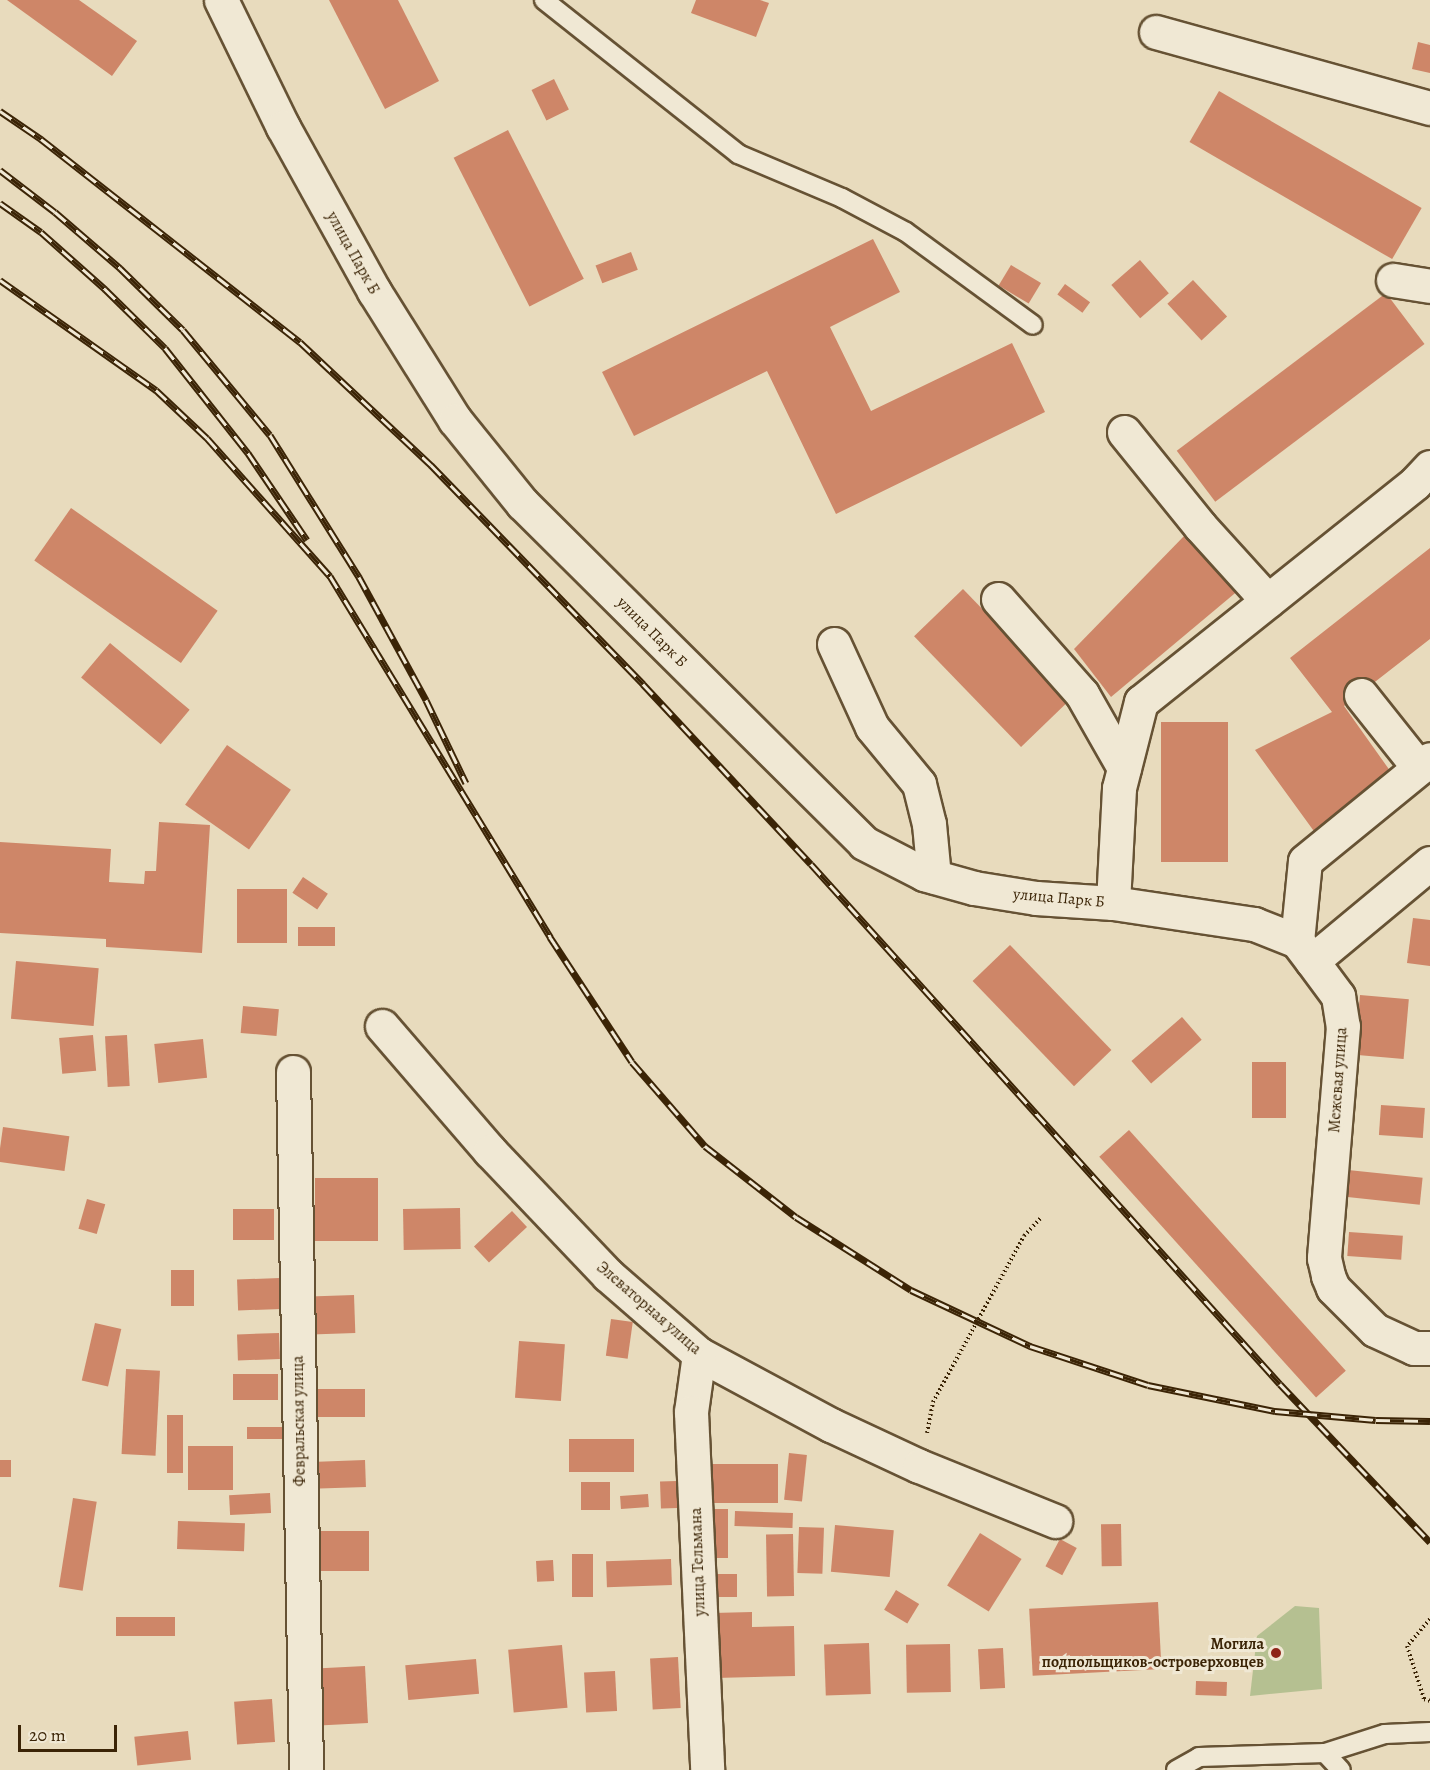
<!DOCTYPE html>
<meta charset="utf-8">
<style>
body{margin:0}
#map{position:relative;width:1430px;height:1770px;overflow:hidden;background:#e8dbbd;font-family:Alegreya,serif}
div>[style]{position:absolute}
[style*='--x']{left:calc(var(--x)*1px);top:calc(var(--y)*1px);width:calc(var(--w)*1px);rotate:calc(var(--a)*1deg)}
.green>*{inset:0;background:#b5c091}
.building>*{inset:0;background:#ce8668;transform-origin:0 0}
.path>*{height:4px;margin-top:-2px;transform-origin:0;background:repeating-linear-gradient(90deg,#3b2406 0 1.5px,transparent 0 4.5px)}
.roads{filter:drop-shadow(2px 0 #665234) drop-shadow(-2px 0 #665234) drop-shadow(0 2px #665234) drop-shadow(0 -2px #665234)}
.service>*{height:18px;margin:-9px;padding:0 9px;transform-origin:9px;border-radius:9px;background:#f0e8d4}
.minor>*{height:33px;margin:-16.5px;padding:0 16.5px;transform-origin:16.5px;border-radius:16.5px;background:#f0e8d4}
.rail>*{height:7px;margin-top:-3.5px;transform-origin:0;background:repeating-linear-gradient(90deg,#f0e8d4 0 14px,#3b2406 0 28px);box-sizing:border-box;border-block:2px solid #3b2406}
.path-bridge>*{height:4px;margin-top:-2px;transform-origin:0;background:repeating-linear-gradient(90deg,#3b2406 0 1.5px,transparent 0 4.5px)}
.dots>*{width:16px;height:16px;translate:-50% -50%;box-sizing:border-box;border:3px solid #f0e8d4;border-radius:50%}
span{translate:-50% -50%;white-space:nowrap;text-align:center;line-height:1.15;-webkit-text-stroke:6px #f0e8d4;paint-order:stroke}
.street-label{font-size:16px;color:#3b2406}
.poi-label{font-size:16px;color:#3b2406;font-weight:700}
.right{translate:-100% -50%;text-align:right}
.scale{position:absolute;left:18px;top:1725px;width:99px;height:27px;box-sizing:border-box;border:3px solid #3b2406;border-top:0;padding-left:8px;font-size:18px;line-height:21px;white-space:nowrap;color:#3b2406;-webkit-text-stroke:4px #f0e8d4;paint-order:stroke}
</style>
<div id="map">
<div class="green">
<i style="clip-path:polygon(1295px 1606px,1319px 1608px,1322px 1689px,1250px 1696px,1257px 1636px)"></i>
</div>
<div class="building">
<i style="clip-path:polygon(7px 0,79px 0,137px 41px,112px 76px)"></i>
<i style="clip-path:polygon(329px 0,398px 0,439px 81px,385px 109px)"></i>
<i style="clip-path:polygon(696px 0,760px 0,769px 3px,756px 37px,691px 13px)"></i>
<i style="clip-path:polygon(1418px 42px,1430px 45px,1430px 73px,1412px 69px)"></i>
<i style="left:554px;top:79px;width:34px;height:25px;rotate:64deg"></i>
<i style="left:1219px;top:91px;width:234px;height:59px;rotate:30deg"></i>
<i style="left:508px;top:130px;width:167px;height:61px;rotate:63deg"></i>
<i style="clip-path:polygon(873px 239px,900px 292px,830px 327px,871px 411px,1012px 343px,1045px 412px,836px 514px,767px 371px,634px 436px,602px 372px)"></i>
<i style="left:631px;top:252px;width:19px;height:38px;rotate:69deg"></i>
<i style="left:1140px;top:260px;width:44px;height:38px;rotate:49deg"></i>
<i style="left:1011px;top:265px;width:35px;height:24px;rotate:31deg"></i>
<i style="left:1193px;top:280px;width:50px;height:35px;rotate:47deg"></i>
<i style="left:1065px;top:284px;width:31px;height:13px;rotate:36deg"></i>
<i style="left:1386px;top:293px;width:64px;height:262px;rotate:53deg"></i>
<i style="left:71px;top:508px;width:179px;height:64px;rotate:35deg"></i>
<i style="clip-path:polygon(1187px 533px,1240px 589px,1111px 697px,1074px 649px)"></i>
<i style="clip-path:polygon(1430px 548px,1430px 639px,1344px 706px,1393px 775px,1316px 834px,1255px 750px,1332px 712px,1290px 658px)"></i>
<i style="left:963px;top:589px;width:154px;height:68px;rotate:46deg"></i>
<i style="left:110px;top:643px;width:104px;height:45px;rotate:40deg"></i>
<i style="left:1228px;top:722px;width:140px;height:67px;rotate:90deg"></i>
<i style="left:227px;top:745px;width:78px;height:73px;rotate:35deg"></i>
<i style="clip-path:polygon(159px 822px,210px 825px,202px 953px,106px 947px,106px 939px,0 933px,0 842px,111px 849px,109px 882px,144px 884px,145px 871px,156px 871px)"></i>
<i style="left:303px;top:877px;width:30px;height:19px;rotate:34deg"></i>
<i style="left:237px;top:889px;width:50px;height:54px"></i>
<i style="clip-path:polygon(1413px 918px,1430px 920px,1430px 966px,1407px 963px)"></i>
<i style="left:335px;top:927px;width:19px;height:37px;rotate:90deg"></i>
<i style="left:1010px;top:945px;width:146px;height:52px;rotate:46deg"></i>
<i style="left:16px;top:961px;width:83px;height:58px;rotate:5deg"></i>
<i style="left:1360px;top:995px;width:49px;height:60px;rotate:5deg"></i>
<i style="left:243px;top:1006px;width:36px;height:27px;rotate:5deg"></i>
<i style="left:1182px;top:1017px;width:30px;height:67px;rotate:49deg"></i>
<i style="left:93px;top:1035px;width:36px;height:34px;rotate:85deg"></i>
<i style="left:127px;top:1035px;width:51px;height:22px;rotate:87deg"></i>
<i style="left:203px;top:1039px;width:39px;height:49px;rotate:84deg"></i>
<i style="left:1252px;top:1062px;width:34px;height:56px"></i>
<i style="left:1381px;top:1105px;width:44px;height:30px;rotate:4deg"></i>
<i style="left:3px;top:1127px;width:67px;height:35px;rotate:8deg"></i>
<i style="left:1129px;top:1130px;width:324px;height:40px;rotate:48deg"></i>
<i style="left:1348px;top:1170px;width:75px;height:27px;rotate:6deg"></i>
<i style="left:315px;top:1178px;width:63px;height:63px"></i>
<i style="left:87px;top:1199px;width:19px;height:31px;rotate:16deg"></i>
<i style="left:460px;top:1208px;width:41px;height:57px;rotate:89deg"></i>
<i style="left:233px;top:1209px;width:41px;height:31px"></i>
<i style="left:512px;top:1211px;width:22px;height:52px;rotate:47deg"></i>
<i style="left:1349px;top:1232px;width:54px;height:24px;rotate:4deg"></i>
<i style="left:171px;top:1270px;width:23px;height:36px"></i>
<i style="left:280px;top:1278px;width:31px;height:43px;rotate:88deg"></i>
<i style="left:354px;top:1295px;width:38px;height:44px;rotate:88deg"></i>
<i style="left:611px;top:1319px;width:22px;height:37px;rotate:8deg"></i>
<i style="left:95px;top:1323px;width:27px;height:59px;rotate:13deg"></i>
<i style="left:279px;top:1333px;width:26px;height:42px;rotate:88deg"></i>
<i style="left:519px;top:1341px;width:46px;height:57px;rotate:4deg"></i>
<i style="left:126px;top:1369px;width:34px;height:85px;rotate:3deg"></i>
<i style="left:278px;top:1374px;width:26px;height:45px;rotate:90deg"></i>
<i style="left:365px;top:1389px;width:28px;height:54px;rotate:90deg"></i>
<i style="left:167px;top:1415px;width:16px;height:58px"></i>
<i style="left:285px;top:1427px;width:12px;height:38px;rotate:90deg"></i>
<i style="left:569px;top:1439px;width:65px;height:33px"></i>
<i style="left:188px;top:1446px;width:45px;height:44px"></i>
<i style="left:789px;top:1453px;width:18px;height:47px;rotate:6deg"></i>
<i style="left:0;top:1460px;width:11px;height:17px"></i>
<i style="left:365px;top:1460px;width:27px;height:54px;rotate:88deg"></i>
<i style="left:778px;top:1464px;width:39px;height:67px;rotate:90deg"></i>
<i style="left:677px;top:1481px;width:27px;height:17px;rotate:88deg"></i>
<i style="left:581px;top:1482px;width:29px;height:28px"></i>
<i style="left:270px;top:1493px;width:20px;height:41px;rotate:87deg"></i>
<i style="left:648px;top:1494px;width:13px;height:28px;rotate:86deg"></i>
<i style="left:73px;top:1498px;width:24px;height:90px;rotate:9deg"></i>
<i style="left:707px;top:1509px;width:21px;height:49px"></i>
<i style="left:735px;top:1511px;width:58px;height:15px;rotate:2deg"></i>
<i style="left:178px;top:1521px;width:67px;height:28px;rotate:2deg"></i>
<i style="left:1121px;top:1524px;width:42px;height:20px;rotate:89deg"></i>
<i style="left:835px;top:1525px;width:59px;height:47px;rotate:5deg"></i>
<i style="left:799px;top:1527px;width:25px;height:46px;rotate:2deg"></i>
<i style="left:369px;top:1531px;width:40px;height:51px;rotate:90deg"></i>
<i style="left:980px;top:1533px;width:49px;height:62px;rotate:32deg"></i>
<i style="left:793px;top:1534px;width:62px;height:27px;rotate:89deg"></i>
<i style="left:1060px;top:1539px;width:19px;height:31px;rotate:28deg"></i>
<i style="left:572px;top:1554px;width:21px;height:43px"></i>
<i style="left:671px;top:1559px;width:26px;height:65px;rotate:88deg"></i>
<i style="left:553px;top:1560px;width:21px;height:17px;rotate:87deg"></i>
<i style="left:709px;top:1574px;width:28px;height:23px"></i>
<i style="left:896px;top:1590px;width:27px;height:23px;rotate:31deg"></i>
<i style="left:1158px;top:1602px;width:67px;height:129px;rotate:87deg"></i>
<i style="clip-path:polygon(752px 1612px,752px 1627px,794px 1626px,795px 1676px,715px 1678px,713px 1613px)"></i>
<i style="left:116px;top:1617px;width:59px;height:19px"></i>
<i style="left:869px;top:1643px;width:51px;height:45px;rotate:88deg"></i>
<i style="left:950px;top:1644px;width:48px;height:44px;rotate:89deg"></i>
<i style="left:562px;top:1645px;width:63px;height:54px;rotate:85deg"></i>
<i style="left:1003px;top:1648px;width:40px;height:25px;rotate:87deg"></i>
<i style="left:678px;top:1657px;width:51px;height:28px;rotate:87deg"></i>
<i style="left:476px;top:1659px;width:35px;height:71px;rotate:85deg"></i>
<i style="left:365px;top:1666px;width:57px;height:54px;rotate:87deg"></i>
<i style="left:615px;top:1671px;width:40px;height:31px;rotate:87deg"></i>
<i style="left:1196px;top:1681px;width:31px;height:14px;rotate:2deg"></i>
<i style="left:272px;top:1699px;width:43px;height:38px;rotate:86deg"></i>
<i style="left:188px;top:1731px;width:29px;height:54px;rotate:84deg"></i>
</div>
<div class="path">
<i style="--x:1024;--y:1236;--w:25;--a:-47"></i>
<i style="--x:927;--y:1433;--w:32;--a:-79"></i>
<i style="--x:1430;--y:1619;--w:35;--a:130"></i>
<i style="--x:1407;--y:1646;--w:56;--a:72.2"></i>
<i style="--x:1424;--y:1699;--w:6;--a:18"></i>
</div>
<div class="roads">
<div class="service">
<i style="--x:544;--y:0;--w:248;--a:38.4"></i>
<i style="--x:738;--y:154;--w:113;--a:22.9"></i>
<i style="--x:842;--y:198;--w:72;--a:28"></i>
<i style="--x:906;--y:232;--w:157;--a:36.2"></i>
<i style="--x:1325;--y:1753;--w:23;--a:47"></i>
<i style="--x:1176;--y:1770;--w:26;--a:-29"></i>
<i style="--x:1199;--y:1757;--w:126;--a:-1.8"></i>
<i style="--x:1325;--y:1753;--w:63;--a:-17.6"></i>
<i style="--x:1385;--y:1734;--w:45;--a:-2.5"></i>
</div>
<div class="minor">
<i style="--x:221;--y:0;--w:141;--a:64"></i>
<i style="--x:283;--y:127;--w:188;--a:61"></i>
<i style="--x:374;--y:291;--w:152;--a:57.9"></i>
<i style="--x:455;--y:420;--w:107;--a:51.1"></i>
<i style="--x:522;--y:503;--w:482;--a:44.8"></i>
<i style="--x:864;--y:843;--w:68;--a:27.3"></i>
<i style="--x:924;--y:874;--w:52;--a:15.6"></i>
<i style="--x:974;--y:888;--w:63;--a:9.2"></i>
<i style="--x:1036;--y:898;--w:77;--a:3.7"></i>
<i style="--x:1113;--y:903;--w:143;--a:8.5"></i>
<i style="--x:1254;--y:924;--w:46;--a:21.6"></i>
<i style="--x:1297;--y:941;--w:25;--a:53"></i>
<i style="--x:1156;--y:32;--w:284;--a:15.5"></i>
<i style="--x:1393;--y:280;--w:37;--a:9"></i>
<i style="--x:1124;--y:432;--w:121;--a:51"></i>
<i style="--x:1200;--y:526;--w:101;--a:47.8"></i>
<i style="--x:998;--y:599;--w:127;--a:48.5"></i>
<i style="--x:1082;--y:694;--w:85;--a:60.4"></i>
<i style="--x:834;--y:644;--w:91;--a:65.4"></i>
<i style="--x:872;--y:727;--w:74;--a:50.5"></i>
<i style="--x:919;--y:784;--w:41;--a:76"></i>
<i style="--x:929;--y:824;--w:53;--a:84.6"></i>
<i style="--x:1361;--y:695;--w:93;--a:51.5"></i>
<i style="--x:1430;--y:863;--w:153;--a:140.3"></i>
<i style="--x:1312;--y:961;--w:44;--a:53.4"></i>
<i style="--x:1338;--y:996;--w:30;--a:81"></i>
<i style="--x:1343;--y:1026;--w:233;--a:94.7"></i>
<i style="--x:1324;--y:1258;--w:18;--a:77"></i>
<i style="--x:1328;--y:1276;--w:13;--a:67"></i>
<i style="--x:1333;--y:1288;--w:59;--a:45"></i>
<i style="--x:1375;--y:1330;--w:43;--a:24.8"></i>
<i style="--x:1414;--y:1348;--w:16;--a:0"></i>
<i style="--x:1113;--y:903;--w:115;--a:-87"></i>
<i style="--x:1119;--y:788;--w:89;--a:-75.7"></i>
<i style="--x:1141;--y:702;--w:351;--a:-38.6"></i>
<i style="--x:1415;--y:483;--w:22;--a:-47"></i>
<i style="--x:1297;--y:941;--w:80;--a:-84.3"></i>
<i style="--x:1305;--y:861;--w:161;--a:-39.2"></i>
<i style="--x:382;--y:1026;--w:165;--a:49.2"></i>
<i style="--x:490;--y:1151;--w:171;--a:46.4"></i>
<i style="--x:608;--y:1275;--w:121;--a:41"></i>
<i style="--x:699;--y:1354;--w:150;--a:28.3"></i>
<i style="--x:831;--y:1425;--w:97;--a:25"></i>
<i style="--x:919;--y:1466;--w:147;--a:22"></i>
<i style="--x:293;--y:1072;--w:698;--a:88.93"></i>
<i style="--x:699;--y:1354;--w:59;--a:97.9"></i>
<i style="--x:691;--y:1412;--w:358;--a:87.4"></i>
</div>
</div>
<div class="rail">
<i style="--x:0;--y:111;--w:50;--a:34.3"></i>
<i style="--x:41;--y:139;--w:329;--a:38.1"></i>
<i style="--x:300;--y:342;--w:180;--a:43.2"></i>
<i style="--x:431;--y:465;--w:305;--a:45.9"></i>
<i style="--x:643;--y:684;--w:246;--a:47"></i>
<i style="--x:811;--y:864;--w:700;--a:47.95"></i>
<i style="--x:1280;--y:1384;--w:218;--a:46.5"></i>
<i style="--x:0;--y:170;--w:69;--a:37.4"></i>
<i style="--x:55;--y:212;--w:86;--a:40.7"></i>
<i style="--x:120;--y:268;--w:88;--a:44.5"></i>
<i style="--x:183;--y:330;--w:136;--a:50.4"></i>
<i style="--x:270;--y:435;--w:168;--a:57.9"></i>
<i style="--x:359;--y:577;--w:140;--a:61.4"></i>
<i style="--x:426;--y:700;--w:92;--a:64.3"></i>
<i style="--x:0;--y:203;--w:50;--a:35.3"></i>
<i style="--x:41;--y:232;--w:86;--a:41.7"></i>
<i style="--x:105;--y:289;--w:84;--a:44.5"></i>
<i style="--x:165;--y:348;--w:134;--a:51.7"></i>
<i style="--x:248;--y:453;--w:105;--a:55.9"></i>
<i style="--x:0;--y:280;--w:191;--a:35.2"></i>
<i style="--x:156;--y:390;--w:70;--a:43.3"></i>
<i style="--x:207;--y:438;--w:185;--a:48.3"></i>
<i style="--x:330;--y:576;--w:423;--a:58.6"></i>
<i style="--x:550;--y:937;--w:149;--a:56.7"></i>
<i style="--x:632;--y:1062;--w:111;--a:49"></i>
<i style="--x:705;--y:1146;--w:115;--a:38"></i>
<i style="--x:796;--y:1217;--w:136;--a:32.4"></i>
<i style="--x:911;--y:1290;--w:132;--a:25.2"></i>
<i style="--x:1030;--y:1346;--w:124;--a:18.3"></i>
<i style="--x:1148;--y:1385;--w:130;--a:11.6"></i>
<i style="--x:1275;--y:1411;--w:101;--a:5.1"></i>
<i style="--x:1376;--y:1420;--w:54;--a:1.1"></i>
</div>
<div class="path-bridge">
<i style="--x:933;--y:1402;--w:189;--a:-61.3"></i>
</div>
<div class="dots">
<i style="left:1276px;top:1653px;background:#8f2418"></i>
</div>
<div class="street-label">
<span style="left:353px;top:253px;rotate:61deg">улица Парк Б</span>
<span style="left:652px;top:632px;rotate:45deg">улица Парк Б</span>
<span style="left:1059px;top:898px;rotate:5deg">улица Парк Б</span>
<span style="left:1338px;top:1080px;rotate:-86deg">Межевая улица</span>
<span style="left:649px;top:1308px;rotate:41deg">Элеваторная улица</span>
<span style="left:299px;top:1421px;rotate:-91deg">Февральская улица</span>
<span style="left:698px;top:1562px;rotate:-92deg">улица Тельмана</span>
</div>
<div class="poi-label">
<span class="right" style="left:1264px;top:1653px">Могила<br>подпольщиков-островерховцев</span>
</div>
<div class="scale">20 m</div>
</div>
